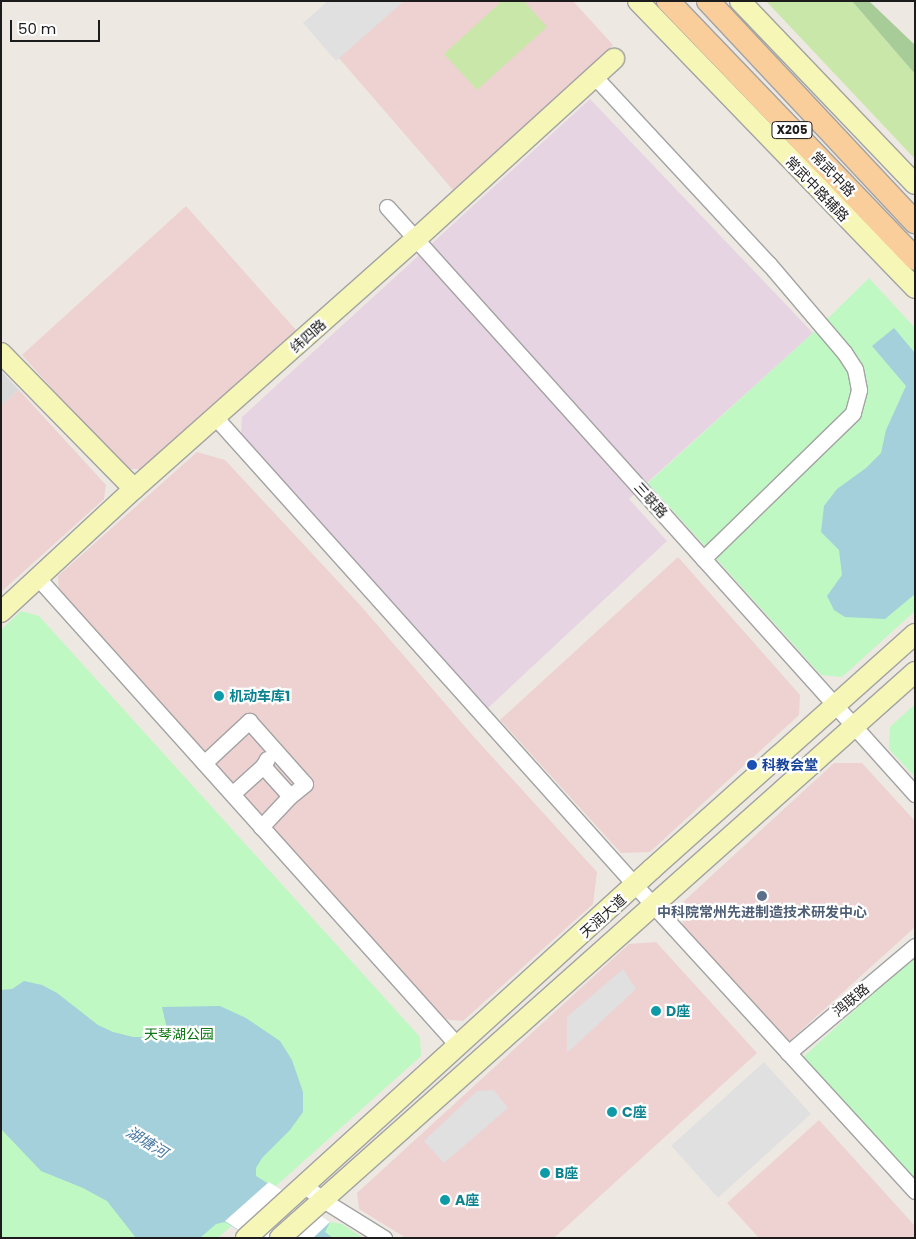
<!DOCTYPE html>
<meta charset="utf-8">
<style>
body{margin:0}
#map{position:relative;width:916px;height:1239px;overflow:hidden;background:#ede9e2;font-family:Poppins,"Noto Sans SC",sans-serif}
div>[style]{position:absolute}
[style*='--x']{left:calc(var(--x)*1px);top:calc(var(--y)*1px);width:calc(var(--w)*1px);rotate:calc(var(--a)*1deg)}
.residential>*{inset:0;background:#dad9d9}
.commercial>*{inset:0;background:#eed1d1}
.industrial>*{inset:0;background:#e6d4e3}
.grass>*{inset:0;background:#c9e7a8}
.forest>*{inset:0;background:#a8cc97}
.park>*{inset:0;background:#bff8c2}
.parking>*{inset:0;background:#e0e0e0;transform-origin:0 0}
.water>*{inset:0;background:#a3d0da}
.pier>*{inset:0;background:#fff}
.roads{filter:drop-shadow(1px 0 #a3a3a3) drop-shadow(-1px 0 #a3a3a3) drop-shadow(0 1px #a3a3a3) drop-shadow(0 -1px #a3a3a3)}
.street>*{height:15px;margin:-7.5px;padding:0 7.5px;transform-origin:7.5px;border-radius:7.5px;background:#fff}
.secondary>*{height:20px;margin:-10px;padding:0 10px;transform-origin:10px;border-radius:10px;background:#f6f7b6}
.primary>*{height:22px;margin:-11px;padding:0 11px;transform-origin:11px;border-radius:11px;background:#f9ce9b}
.dots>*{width:14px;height:14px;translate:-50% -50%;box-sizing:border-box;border:2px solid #fff;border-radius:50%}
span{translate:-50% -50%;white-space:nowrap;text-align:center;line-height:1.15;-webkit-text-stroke:4.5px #fff;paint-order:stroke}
.shield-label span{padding:1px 4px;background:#fff;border:1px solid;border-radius:4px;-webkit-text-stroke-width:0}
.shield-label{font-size:12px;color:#1c1c1c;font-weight:700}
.street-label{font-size:14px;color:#1c1c1c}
.culture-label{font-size:14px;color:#0d838f;font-weight:700}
.left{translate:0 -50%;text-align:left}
.transit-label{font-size:14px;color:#164399;font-weight:700}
.service-label{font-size:14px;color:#4e5e75;font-weight:700}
.park-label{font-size:14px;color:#0e7713}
.water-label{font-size:15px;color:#4878a1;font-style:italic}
.frame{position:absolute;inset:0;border:2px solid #1c1c1c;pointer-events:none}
.scale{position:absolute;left:10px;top:20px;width:90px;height:22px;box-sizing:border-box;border:2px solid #1c1c1c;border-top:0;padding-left:6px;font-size:15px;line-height:18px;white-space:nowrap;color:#1c1c1c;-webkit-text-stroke:4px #fff;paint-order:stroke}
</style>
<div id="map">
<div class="residential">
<i style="clip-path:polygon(1px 371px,19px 390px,1px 406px)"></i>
</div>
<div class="commercial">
<i style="clip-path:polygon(400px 1px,573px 1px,613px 45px,453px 190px,338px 57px)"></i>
<i style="clip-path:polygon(186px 206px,296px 330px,140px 469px,124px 469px,22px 355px)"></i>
<i style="clip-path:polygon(19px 390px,106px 485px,104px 499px,1px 592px,1px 406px)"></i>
<i style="clip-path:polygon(197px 452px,225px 460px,360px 605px,474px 737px,597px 872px,593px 904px,463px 1021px,442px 1019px,59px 594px,58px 576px)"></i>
<i style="clip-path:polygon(678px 557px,800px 695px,799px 715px,650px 852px,621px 853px,500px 720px)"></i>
<i style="clip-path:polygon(834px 763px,862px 763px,915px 821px,915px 927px,787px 1043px,683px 926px,683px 902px)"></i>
<i style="clip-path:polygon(656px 942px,757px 1053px,554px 1238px,406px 1238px,359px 1209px,357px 1193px,629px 944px)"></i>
<i style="clip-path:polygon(819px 1120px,915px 1226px,915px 1238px,759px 1238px,727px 1203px)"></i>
</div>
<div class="industrial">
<i style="clip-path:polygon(590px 99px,813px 333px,629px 499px,667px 541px,488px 708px,241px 436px,242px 417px)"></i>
</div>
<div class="grass">
<i style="clip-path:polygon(502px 1px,524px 1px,547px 27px,477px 90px,444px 54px)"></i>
<i style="clip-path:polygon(766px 1px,852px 1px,915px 74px,915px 159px)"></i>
</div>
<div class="forest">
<i style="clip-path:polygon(852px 1px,869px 1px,915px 45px,915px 74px)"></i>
</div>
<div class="park">
<i style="clip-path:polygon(869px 278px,915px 328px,915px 611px,842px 677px,821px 675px,648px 483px,813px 333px)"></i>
<i style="clip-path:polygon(21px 611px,39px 616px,420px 1037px,421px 1056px,218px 1238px,1px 1238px,1px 630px)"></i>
<i style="clip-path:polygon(915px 704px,915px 777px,889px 749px,890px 727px)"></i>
<i style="clip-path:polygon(915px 955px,915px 1183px,801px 1059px)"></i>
<i style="clip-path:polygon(330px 1222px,342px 1224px,363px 1238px,313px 1238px)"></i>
</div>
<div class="parking">
<i style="clip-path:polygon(328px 1px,404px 1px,336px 61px,303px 23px)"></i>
<i style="clip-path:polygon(623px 969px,636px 989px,567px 1053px,567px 1017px)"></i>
<i style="left:764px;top:1062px;width:70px;height:125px;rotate:48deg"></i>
<i style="clip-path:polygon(494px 1090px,508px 1108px,444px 1163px,424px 1141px,477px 1091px)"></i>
</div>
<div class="water">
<i style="clip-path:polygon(894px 328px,915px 353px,915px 594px,885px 619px,845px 617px,834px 610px,827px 596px,842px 575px,839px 550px,821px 532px,824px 506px,837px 489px,866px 468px,881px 453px,886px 430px,906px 386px,872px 346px)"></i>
<i style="clip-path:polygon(24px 981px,42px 985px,57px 993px,98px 1025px,113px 1032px,133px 1037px,153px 1037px,167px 1029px,162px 1007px,220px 1006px,246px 1018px,280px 1041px,292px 1060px,303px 1092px,303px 1112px,290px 1130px,262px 1158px,256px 1168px,256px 1176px,330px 1222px,325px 1232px,333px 1238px,251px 1238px,225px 1222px,216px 1224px,200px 1238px,136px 1238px,107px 1201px,83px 1188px,41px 1171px,1px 1129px,1px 990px,12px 989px)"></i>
</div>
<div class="pier">
<i style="clip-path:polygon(269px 1182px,330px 1222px,313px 1238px,251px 1238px,225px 1221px)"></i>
</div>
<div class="roads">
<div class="street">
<i style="--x:595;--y:77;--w:255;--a:47.1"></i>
<i style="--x:769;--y:264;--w:116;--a:49.6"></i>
<i style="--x:844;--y:352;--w:20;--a:57"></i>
<i style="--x:855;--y:369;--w:21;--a:79"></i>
<i style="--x:859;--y:390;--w:24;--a:105"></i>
<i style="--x:853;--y:413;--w:209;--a:135.8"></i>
<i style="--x:387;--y:207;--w:790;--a:48.03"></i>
<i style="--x:216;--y:418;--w:654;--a:48.1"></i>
<i style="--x:653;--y:905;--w:388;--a:47.5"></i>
<i style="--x:38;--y:578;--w:629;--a:48.09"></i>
<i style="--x:204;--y:763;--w:62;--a:-43"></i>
<i style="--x:249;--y:721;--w:84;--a:48.4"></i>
<i style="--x:305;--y:784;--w:19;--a:141"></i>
<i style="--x:232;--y:794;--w:42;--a:-42.1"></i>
<i style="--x:263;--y:766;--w:8;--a:-60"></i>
<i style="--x:261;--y:827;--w:42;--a:-46.9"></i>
<i style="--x:290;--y:796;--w:40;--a:-132"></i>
<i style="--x:788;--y:1053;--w:166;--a:-40.1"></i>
<i style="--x:304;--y:1185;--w:24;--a:38"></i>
<i style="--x:323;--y:1200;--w:72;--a:31.9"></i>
</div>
<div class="secondary">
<i style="--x:638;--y:1;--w:399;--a:46"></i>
<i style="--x:740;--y:1;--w:253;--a:46.3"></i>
<i style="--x:1;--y:353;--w:190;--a:45.6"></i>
<i style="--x:1;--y:612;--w:181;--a:-42.8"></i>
<i style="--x:134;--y:489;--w:377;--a:-41.6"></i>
<i style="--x:416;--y:239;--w:268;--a:-42.3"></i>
<i style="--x:246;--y:1238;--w:549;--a:-42.27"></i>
<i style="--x:652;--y:869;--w:353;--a:-41.8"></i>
<i style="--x:280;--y:1238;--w:851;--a:-41.71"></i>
</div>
<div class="primary">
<i style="--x:668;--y:1;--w:357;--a:46.2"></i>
<i style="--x:708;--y:1;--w:303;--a:46.9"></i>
</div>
</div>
<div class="dots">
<i style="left:219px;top:696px;background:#0f9aa8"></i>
<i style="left:752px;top:765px;background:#1a4fb4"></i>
<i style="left:762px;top:896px;background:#5c6f8a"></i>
<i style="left:656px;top:1011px;background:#0f9aa8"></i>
<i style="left:612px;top:1112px;background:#0f9aa8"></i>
<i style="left:545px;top:1173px;background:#0f9aa8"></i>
<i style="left:445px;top:1200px;background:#0f9aa8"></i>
</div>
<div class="shield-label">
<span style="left:792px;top:130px">X205</span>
</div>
<div class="street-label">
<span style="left:833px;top:174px;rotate:46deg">常武中路</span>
<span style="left:817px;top:189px;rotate:46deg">常武中路辅路</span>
<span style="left:308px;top:336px;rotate:-42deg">纬四路</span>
<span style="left:651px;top:500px;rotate:48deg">三联路</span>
<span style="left:603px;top:916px;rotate:-42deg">天润大道</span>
<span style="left:851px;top:1000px;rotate:-40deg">鸿联路</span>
</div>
<div class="culture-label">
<span class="left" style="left:229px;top:696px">机动车库1</span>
<span class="left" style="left:666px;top:1011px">D座</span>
<span class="left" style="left:622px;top:1112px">C座</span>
<span class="left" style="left:555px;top:1173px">B座</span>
<span class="left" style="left:455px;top:1200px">A座</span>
</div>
<div class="transit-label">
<span class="left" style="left:762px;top:765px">科教会堂</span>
</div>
<div class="service-label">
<span style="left:762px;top:912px">中科院常州先进制造技术研发中心</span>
</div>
<div class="park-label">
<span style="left:179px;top:1034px">天琴湖公园</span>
</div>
<div class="water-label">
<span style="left:147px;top:1142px;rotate:32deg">湖塘河</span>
</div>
<div class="frame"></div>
<div class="scale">50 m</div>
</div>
